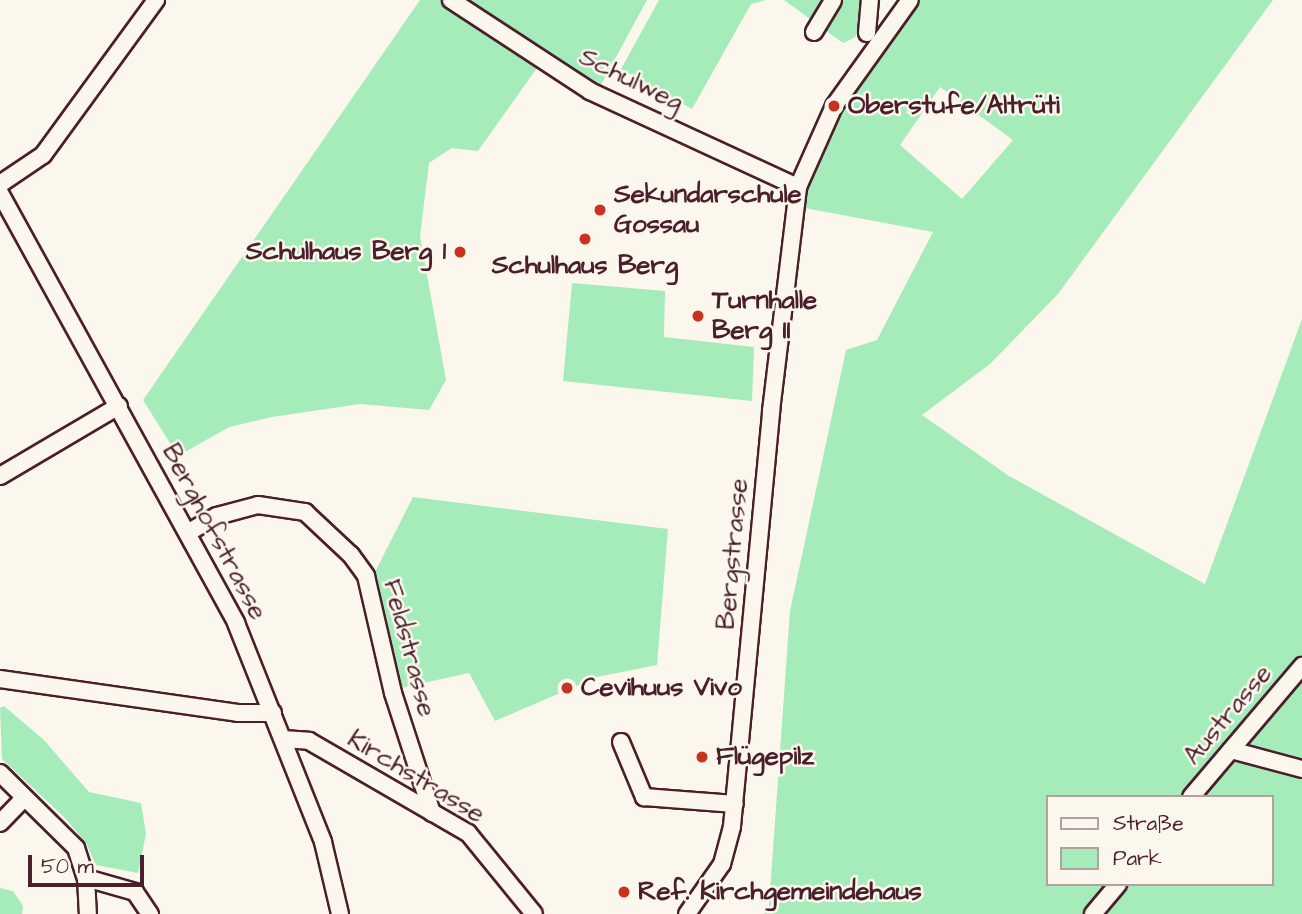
<!DOCTYPE html>
<meta charset="utf-8">
<style>
body{margin:0}
#map{position:relative;width:1302px;height:914px;overflow:hidden;background:#fbf7ec;font-family:"Architects Daughter",sans-serif}
div>[style]{position:absolute}
[style*='--x']{left:calc(var(--x)*1px);top:calc(var(--y)*1px);width:calc(var(--w)*1px);rotate:calc(var(--a)*1deg)}
.green>*{inset:0;background:#a5ecba}
.roads{filter:drop-shadow(2px 0 #4a1f2b) drop-shadow(-2px 0 #4a1f2b) drop-shadow(0 2px #4a1f2b) drop-shadow(0 -2px #4a1f2b)}
.minor>*{height:16px;margin:-8px;padding:0 8px;transform-origin:8px;border-radius:8px;background:#fbf7ec}
.dots>*{width:19px;height:19px;translate:-50% -50%;box-sizing:border-box;border:4px solid #fbf7ec;border-radius:50%}
span{translate:-50% -50%;white-space:nowrap;text-align:center;line-height:1.15;-webkit-text-stroke:5px #fbf7ec;paint-order:stroke}
.street-label{font-size:26px;color:#4a1f2b}
.poi-label{font-size:26px;color:#4a1f2b;font-weight:700}
.left{translate:0 -50%;text-align:left}
.right{translate:-100% -50%;text-align:right}
.legend{position:absolute;left:1046px;top:795px;width:228px;height:91px;box-sizing:border-box;background:#fbf7ec;border:2px solid #b4a19f;margin:0;padding:9px 12px;list-style:none;font-size:21px;color:#4a1f2b}
.legend li{display:flex;align-items:center;gap:14px;height:35px}
.legend b{width:35px;border:2px solid #b4a19f}
.scale{position:absolute;left:28px;top:855px;width:116px;height:32px;box-sizing:border-box;border:4px solid #4a1f2b;border-top:0;padding-left:9px;font-size:21px;line-height:24px;white-space:nowrap;color:#4a1f2b;-webkit-text-stroke:5px #fbf7ec;paint-order:stroke}
</style>
<div id="map">
<div class="green">
<i style="clip-path:polygon(420px 0,647px 0,596px 94px,542px 61px,478px 151px,452px 148px,429px 163px,420px 236px,446px 380px,429px 410px,360px 404px,272px 417px,229px 427px,178px 456px,143px 400px)"></i>
<i style="clip-path:polygon(659px 0,766px 0,751px 4px,692px 109px,621px 69px)"></i>
<i style="clip-path:polygon(784px 0,881px 0,854px 38px,843px 43px)"></i>
<i style="clip-path:polygon(evenodd,910px 0,1273px 0,1058px 294px,990px 364px,922px 415px,1009px 476px,1205px 584px,1302px 319px,1302px 914px,764px 914px,769px 906px,790px 611px,846px 350px,877px 340px,933px 232px,794px 206px,807px 161px,910px 0,940px 87px,1013px 140px,962px 199px,900px 145px,940px 87px,910px 0,1048px 797px,1272px 797px,1272px 884px,1048px 884px,1048px 797px)"></i>
<i style="clip-path:polygon(572px 283px,665px 291px,664px 337px,754px 347px,752px 401px,563px 381px)"></i>
<i style="clip-path:polygon(413px 497px,668px 529px,657px 665px,597px 677px,495px 721px,469px 673px,400px 688px,372px 578px)"></i>
<i style="clip-path:polygon(4px 706px,44px 740px,89px 792px,141px 803px,146px 834px,138px 873px,96px 865px,86px 843px,65px 818px,2px 759px,0 708px)"></i>
<i style="clip-path:polygon(0 888px,13px 891px,23px 906px,22px 914px,0 914px)"></i>
</div>
<div class="roads">
<div class="minor">
<i style="--x:451;--y:0;--w:166;--a:33.2"></i>
<i style="--x:590;--y:91;--w:229;--a:24.8"></i>
<i style="--x:814;--y:32;--w:37;--a:-59"></i>
<i style="--x:867;--y:33;--w:33;--a:-85"></i>
<i style="--x:0;--y:184;--w:52;--a:-34"></i>
<i style="--x:43;--y:155;--w:192;--a:-53.9"></i>
<i style="--x:0;--y:193;--w:491;--a:61.2"></i>
<i style="--x:236;--y:623;--w:236;--a:68.3"></i>
<i style="--x:323;--y:842;--w:74;--a:76.7"></i>
<i style="--x:0;--y:476;--w:138;--a:-30.5"></i>
<i style="--x:189;--y:532;--w:32;--a:-30"></i>
<i style="--x:217;--y:516;--w:42;--a:-15"></i>
<i style="--x:258;--y:505;--w:48;--a:8.5"></i>
<i style="--x:305;--y:512;--w:63;--a:43.1"></i>
<i style="--x:351;--y:555;--w:26;--a:54"></i>
<i style="--x:366;--y:576;--w:120;--a:77"></i>
<i style="--x:393;--y:693;--w:126;--a:72"></i>
<i style="--x:0;--y:679;--w:240;--a:8.1"></i>
<i style="--x:238;--y:713;--w:35;--a:0"></i>
<i style="--x:283;--y:739;--w:26;--a:4"></i>
<i style="--x:309;--y:741;--w:184;--a:30.1"></i>
<i style="--x:468;--y:833;--w:104;--a:50.8"></i>
<i style="--x:621;--y:742;--w:60;--a:67.3"></i>
<i style="--x:644;--y:797;--w:91;--a:4.4"></i>
<i style="--x:1231;--y:750;--w:73;--a:15"></i>
<i style="--x:0;--y:773;--w:107;--a:44.6"></i>
<i style="--x:76;--y:848;--w:32;--a:72"></i>
<i style="--x:86;--y:878;--w:36;--a:87"></i>
<i style="--x:1191;--y:797;--w:172;--a:-49.7"></i>
<i style="--x:0;--y:823;--w:35;--a:-46"></i>
<i style="--x:86;--y:878;--w:51;--a:15.9"></i>
<i style="--x:135;--y:892;--w:27;--a:56"></i>
<i style="--x:687;--y:914;--w:61;--a:-55"></i>
<i style="--x:722;--y:864;--w:39;--a:-75"></i>
<i style="--x:732;--y:826;--w:417;--a:-84.6"></i>
<i style="--x:771;--y:411;--w:226;--a:-83.1"></i>
<i style="--x:798;--y:187;--w:89;--a:-66"></i>
<i style="--x:834;--y:106;--w:130;--a:-54.4"></i>
<i style="--x:1093;--y:914;--w:39;--a:-50"></i>
</div>
</div>
<div class="dots">
<i style="left:834px;top:106px;background:#c8321e"></i>
<i style="left:600px;top:210px;background:#c8321e"></i>
<i style="left:585px;top:239px;background:#c8321e"></i>
<i style="left:460px;top:252px;background:#c8321e"></i>
<i style="left:698px;top:316px;background:#c8321e"></i>
<i style="left:567px;top:688px;background:#c8321e"></i>
<i style="left:702px;top:757px;background:#c8321e"></i>
<i style="left:624px;top:892px;background:#c8321e"></i>
</div>
<div class="street-label">
<span style="left:631px;top:80px;rotate:26deg">Schulweg</span>
<span style="left:214px;top:532px;rotate:62deg">Berghofstrasse</span>
<span style="left:733px;top:554px;rotate:-85deg">Bergstrasse</span>
<span style="left:409px;top:648px;rotate:75deg">Feldstrasse</span>
<span style="left:1228px;top:715px;rotate:-50deg">Austrasse</span>
<span style="left:416px;top:777px;rotate:31deg">Kirchstrasse</span>
</div>
<div class="poi-label">
<span class="left" style="left:848px;top:106px">Oberstufe/Altrüti</span>
<span class="left" style="left:614px;top:210px">Sekundarschule<br>Gossau</span>
<span class="right" style="left:446px;top:252px">Schulhaus Berg 1</span>
<span style="left:585px;top:266px">Schulhaus Berg</span>
<span class="left" style="left:712px;top:316px">Turnhalle<br>Berg II</span>
<span class="left" style="left:581px;top:688px">Cevihuus Vivo</span>
<span class="left" style="left:716px;top:757px">Flügepilz</span>
<span class="left" style="left:638px;top:892px">Ref. Kirchgemeindehaus</span>
</div>
<ul class="legend">
<li><b style="height:9px;background:#fbf7ec"></b>Straße</li>
<li><b style="height:19px;background:#a5ecba"></b>Park</li>
</ul>
<div class="scale">50 m</div>
</div>
